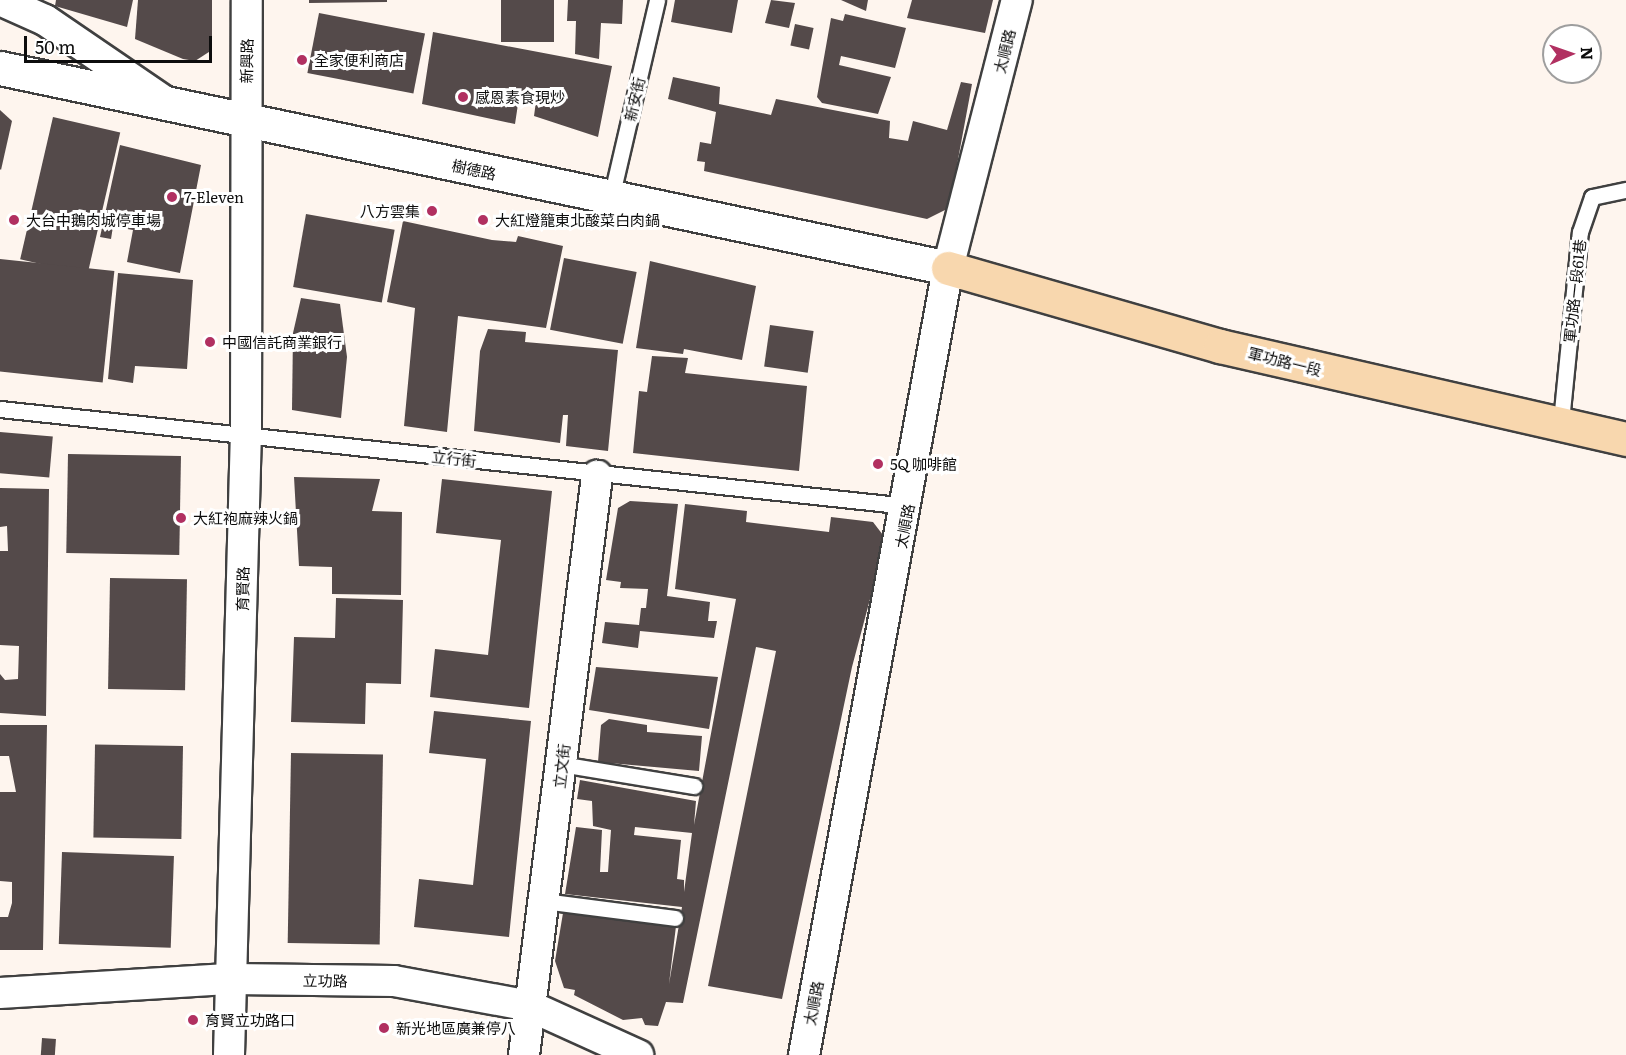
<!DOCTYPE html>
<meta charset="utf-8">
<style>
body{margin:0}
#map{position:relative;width:1626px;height:1055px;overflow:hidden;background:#fef5ee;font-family:Literata,"Noto Sans TC",serif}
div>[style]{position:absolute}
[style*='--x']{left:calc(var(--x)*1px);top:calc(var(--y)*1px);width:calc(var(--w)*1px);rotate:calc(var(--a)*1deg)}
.building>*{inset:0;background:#544a4a;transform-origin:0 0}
.roads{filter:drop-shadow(2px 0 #404040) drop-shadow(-2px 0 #404040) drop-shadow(0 2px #404040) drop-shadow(0 -2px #404040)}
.service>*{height:15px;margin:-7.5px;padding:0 7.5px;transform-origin:7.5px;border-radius:7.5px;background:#fff}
.minor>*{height:30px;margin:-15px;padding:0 15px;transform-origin:15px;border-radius:15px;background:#fff}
.tertiary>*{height:33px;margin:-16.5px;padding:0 16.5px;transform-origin:16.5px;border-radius:16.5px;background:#fff}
.secondary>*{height:33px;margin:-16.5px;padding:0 16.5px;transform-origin:16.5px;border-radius:16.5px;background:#f8d7ae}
.dots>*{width:16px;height:16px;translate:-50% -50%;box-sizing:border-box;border:3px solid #fff;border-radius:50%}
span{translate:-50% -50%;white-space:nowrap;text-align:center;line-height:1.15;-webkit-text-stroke:6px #fff;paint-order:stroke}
.street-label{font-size:15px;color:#0d0d0d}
.poi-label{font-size:15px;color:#0d0d0d}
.left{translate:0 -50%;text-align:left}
.right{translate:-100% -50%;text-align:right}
.north{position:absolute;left:1542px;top:24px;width:60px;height:60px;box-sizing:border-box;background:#fff;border:2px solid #9e9e9e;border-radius:50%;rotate:88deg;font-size:16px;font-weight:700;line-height:24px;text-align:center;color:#0d0d0d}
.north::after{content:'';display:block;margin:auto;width:21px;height:27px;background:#b13061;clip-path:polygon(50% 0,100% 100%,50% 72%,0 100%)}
.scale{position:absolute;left:24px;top:36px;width:188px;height:27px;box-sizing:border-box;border:3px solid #0d0d0d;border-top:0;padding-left:8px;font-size:18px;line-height:21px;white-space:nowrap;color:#0d0d0d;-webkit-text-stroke:4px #fff;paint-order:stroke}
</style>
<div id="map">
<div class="building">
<i style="clip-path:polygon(56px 0,133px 0,127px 27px,55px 6px)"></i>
<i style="clip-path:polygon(138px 0,212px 0,212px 50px,195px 61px,183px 59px,135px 39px)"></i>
<i style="clip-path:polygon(309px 0,387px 0,387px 2px,309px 3px)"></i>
<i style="left:501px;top:0;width:53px;height:42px"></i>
<i style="clip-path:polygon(568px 0,623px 0,622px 24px,601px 23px,599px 59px,575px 54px,576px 21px,567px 21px)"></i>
<i style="clip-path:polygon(675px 0,738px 0,732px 33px,671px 22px)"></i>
<i style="clip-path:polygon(771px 0,795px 3px,789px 28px,765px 23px)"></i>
<i style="clip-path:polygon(841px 0,868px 0,866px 11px)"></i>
<i style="clip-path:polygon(912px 0,993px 0,985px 33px,907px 18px)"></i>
<i style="left:319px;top:13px;width:108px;height:61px;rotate:11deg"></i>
<i style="clip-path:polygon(845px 14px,906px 28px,895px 68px,841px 56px,839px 65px,891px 77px,878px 114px,822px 103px,817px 97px,831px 18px,843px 21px)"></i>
<i style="left:795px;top:24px;width:19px;height:22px;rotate:12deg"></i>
<i style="clip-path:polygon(433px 32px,612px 66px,598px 137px,534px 116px,537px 94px,520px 91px,515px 124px,422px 104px)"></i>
<i style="clip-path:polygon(673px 77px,720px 87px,719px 104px,771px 115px,776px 99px,890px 121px,889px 138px,908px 141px,913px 121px,947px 130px,961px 82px,972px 84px,949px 208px,927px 219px,704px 171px,705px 162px,697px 161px,700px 142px,711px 144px,716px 112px,668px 99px)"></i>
<i style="clip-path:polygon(0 110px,12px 121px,1px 170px,0 169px)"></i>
<i style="left:53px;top:117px;width:69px;height:146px;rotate:13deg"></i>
<i style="clip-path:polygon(120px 145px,201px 165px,180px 273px,127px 262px,133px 230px,122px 228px,125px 216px,115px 214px,111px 239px,100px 237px)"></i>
<i style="left:306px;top:214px;width:90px;height:74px;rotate:10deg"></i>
<i style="clip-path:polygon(403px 221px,492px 240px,516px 242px,518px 236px,563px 246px,546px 328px,458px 316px,447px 432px,404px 426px,415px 308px,387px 302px)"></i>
<i style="left:564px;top:258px;width:74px;height:73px;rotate:11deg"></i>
<i style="left:0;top:259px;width:115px;height:112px;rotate:6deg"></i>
<i style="clip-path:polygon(650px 261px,756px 286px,742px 360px,684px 349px,683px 354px,636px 348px)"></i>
<i style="clip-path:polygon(118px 273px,193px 280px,187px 369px,135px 366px,133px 383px,108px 379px)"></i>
<i style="clip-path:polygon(301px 298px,340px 304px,347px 357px,341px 418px,292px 410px,293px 333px)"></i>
<i style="left:770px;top:325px;width:44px;height:42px;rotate:8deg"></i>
<i style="clip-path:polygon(488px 329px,526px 332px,525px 342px,618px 350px,608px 451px,566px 446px,568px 415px,563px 415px,560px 443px,474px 431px,480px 351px)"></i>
<i style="clip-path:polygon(652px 356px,688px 358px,685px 373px,807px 386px,799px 471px,633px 453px,639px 391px,647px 392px)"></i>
<i style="left:0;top:432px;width:53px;height:41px;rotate:5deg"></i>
<i style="left:68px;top:454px;width:113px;height:99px;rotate:1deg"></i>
<i style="clip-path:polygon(294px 477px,380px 479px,372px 511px,402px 512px,401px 595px,332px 594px,332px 567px,299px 566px)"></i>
<i style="clip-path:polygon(442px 479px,552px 491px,529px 708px,430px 697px,435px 649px,488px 655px,501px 540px,436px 533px)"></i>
<i style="clip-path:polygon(0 488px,49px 489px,46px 716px,0 713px,0 674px,5px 680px,18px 679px,19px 646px,0 645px,0 551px,8px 551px,7px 526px,0 527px)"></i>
<i style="clip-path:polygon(630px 501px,678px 504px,667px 596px,710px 602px,708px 621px,717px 621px,714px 638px,640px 631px,638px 648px,602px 643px,605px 622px,639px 625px,641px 608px,646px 608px,648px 589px,620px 588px,621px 582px,606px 580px,618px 508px)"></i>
<i style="clip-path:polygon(evenodd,685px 504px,747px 511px,746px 522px,829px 532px,831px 517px,873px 522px,886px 539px,852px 667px,782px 999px,708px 986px,776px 651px,756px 647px,683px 1003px,666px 1002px,658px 1026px,645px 1025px,642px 1018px,623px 1020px,574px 995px,575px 990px,564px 988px,555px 961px,563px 913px,676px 926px,669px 984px,682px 907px,565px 894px,576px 827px,602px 830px,600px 872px,608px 872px,611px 830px,593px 826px,592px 801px,577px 799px,580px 780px,696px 801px,694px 825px,736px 599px,675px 589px,685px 504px,635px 827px,692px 833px,684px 892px,684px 880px,677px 879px,681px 840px,634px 835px,635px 827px)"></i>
<i style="left:110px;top:578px;width:77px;height:111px;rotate:1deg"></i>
<i style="clip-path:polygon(336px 598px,403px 600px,401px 684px,366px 683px,365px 724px,291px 722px,294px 637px,335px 638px)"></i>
<i style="clip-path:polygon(596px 667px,718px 677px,709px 729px,589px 710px)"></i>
<i style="clip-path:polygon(434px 711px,531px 721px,509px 937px,414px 927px,419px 879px,473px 885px,486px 759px,429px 753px)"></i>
<i style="clip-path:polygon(609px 719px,647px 725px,647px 732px,702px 736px,699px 771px,598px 762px,601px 725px)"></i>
<i style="clip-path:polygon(0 725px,47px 725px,43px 950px,0 950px,0 917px,8px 917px,12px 903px,12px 882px,0 881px,0 792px,16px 792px,9px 756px,0 756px)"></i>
<i style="left:183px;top:746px;width:93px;height:88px;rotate:91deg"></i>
<i style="left:291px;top:753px;width:92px;height:190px;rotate:1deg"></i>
<i style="left:62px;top:852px;width:112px;height:92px;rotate:2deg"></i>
<i style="left:42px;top:1038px;width:14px;height:17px;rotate:4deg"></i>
</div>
<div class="roads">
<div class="service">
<i style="--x:611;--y:198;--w:203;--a:-76.9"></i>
<i style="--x:0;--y:409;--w:912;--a:6.1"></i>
<i style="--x:1561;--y:421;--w:190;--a:-84.3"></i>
<i style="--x:1580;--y:232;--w:37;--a:-71"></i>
<i style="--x:1592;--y:197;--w:35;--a:-12"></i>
<i style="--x:561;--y:764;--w:135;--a:9.4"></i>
<i style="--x:543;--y:901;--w:133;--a:7.3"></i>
</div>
<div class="minor">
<i style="--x:0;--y:0;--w:49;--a:24"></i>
<i style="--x:45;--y:20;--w:145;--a:34.3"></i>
<i style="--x:0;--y:993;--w:232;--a:-3.5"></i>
<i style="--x:232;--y:979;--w:162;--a:0.7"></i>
<i style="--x:394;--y:981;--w:138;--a:10.4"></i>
<i style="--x:530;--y:1006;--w:119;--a:24.4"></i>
<i style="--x:229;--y:1055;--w:624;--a:-88.44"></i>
<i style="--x:246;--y:431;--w:431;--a:-89.9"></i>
<i style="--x:524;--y:1055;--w:584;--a:-82.81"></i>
<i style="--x:804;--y:1055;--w:800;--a:-79.63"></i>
<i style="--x:948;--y:268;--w:277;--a:-75.6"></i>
</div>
<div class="tertiary">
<i style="--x:0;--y:68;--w:969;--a:11.91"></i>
</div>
<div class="secondary">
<i style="--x:948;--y:268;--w:283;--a:16"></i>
<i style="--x:1220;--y:346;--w:417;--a:12.9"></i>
</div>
</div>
<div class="dots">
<i style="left:302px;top:60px;background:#b13061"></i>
<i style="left:463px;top:97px;background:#b13061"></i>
<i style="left:172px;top:197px;background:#b13061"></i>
<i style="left:432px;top:211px;background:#b13061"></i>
<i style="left:14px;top:220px;background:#b13061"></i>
<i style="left:483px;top:220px;background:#b13061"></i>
<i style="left:210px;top:342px;background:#b13061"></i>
<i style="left:878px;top:464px;background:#b13061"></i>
<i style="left:181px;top:518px;background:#b13061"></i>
<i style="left:193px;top:1020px;background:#b13061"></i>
<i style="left:384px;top:1028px;background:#b13061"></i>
</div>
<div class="street-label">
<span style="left:1004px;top:51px;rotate:-76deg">太順路</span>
<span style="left:246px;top:61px;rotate:-89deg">新興路</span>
<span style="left:634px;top:99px;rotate:-77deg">新安街</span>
<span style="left:474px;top:169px;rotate:12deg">樹德路</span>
<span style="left:1574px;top:291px;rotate:-84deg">軍功路一段61巷</span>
<span style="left:1285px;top:361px;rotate:14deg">軍功路一段</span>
<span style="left:454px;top:458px;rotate:7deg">立行街</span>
<span style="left:904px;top:526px;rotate:-79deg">太順路</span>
<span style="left:242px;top:589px;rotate:-89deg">育賢路</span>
<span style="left:561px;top:766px;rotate:-83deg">立文街</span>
<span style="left:325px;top:980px;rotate:1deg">立功路</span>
<span style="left:813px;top:1003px;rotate:-79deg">太順路</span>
</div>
<div class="poi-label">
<span class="left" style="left:314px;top:60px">全家便利商店</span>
<span class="left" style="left:475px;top:97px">感恩素食現炒</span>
<span class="left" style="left:184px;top:197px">7-Eleven</span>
<span class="right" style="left:420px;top:211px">八方雲集</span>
<span class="left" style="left:26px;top:220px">大台中鵝肉城停車場</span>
<span class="left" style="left:495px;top:220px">大紅燈籠東北酸菜白肉鍋</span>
<span class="left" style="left:222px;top:342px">中國信託商業銀行</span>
<span class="left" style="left:890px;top:464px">5Q 咖啡館</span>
<span class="left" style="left:193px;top:518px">大紅袍麻辣火鍋</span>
<span class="left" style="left:205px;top:1020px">育賢立功路口</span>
<span class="left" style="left:396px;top:1028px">新光地區廣兼停八</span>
</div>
<div class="north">N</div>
<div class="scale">50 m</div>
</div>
